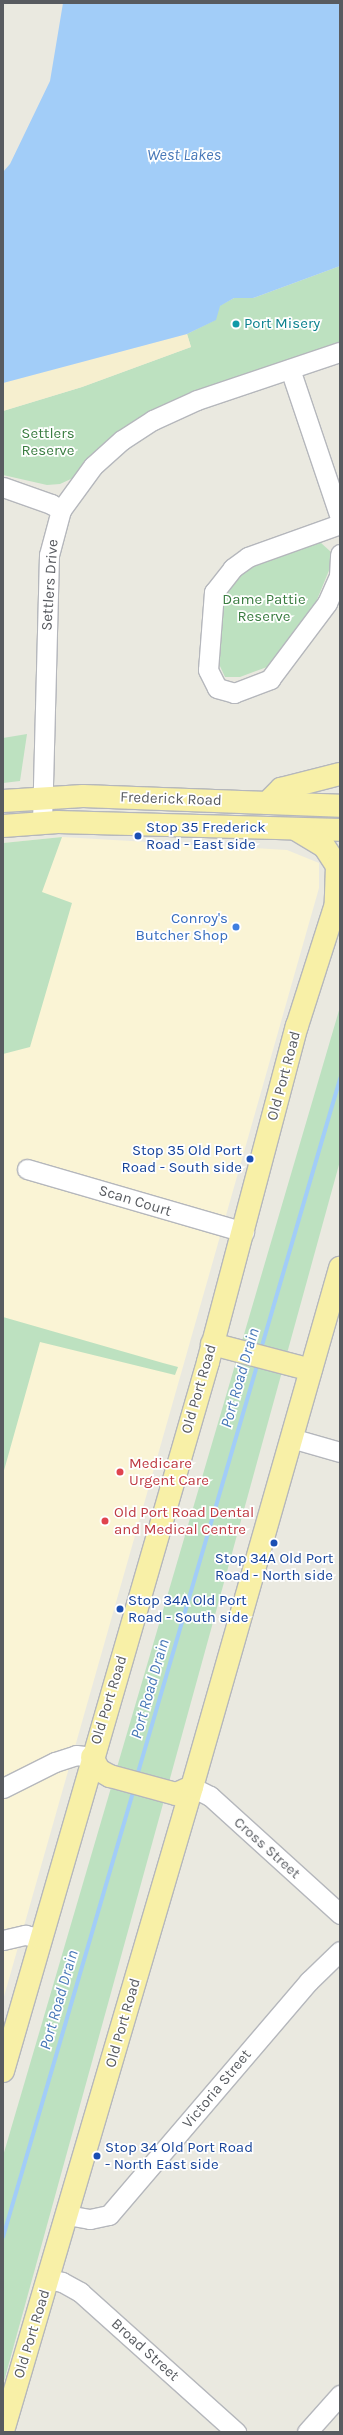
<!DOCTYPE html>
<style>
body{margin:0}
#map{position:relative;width:343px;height:2435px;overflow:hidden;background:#eae9e0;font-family:Karla,sans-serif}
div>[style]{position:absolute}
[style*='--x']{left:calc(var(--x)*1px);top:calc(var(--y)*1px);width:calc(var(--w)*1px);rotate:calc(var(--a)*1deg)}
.commercial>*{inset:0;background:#faf4d5}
.green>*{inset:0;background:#bde1c0}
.sand>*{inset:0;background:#f6efcf}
.water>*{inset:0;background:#a2cdf8}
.stream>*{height:4px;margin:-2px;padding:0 2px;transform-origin:2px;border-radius:2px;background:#a2cdf8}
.roads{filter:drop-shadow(1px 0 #b5b7bc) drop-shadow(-1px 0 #b5b7bc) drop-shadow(0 1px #b5b7bc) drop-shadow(0 -1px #b5b7bc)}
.minor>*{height:19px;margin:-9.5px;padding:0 9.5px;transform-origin:9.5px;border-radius:9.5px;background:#fff}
.major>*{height:22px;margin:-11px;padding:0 11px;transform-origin:11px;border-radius:11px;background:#f8f0a7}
.dots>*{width:11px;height:11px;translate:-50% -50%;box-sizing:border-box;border:2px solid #fff;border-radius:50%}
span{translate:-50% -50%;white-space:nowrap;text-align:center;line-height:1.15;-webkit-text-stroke:3.5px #fff;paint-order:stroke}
.culture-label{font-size:15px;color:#0d838f}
.left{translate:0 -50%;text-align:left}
.park-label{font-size:15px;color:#3a7d41}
.street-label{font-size:15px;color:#585b60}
.transit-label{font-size:15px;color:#164399}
.right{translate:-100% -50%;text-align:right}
.shop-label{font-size:15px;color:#366cbe}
.health-label{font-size:15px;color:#be3a42}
.water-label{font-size:16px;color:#4878b8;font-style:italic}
.frame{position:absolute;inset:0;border:4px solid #585b60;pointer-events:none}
</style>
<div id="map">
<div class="commercial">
<i style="clip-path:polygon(62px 837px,287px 850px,319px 863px,319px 888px,3px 2000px,3px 843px)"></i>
</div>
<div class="green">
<i style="clip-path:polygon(340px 266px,340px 345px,175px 402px,73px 478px,60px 484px,47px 485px,3px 475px,3px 411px,82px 387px,191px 347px,187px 334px,215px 320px,219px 306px,234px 298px,253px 298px)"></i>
<i style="clip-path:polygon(320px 542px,331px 552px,330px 568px,314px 607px,267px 667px,240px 677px,225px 677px,219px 664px,223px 598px,234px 580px,250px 565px)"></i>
<i style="clip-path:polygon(27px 734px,20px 781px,3px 783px,3px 738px)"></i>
<i style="clip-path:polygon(62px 837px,42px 892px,72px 903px,30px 1047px,3px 1054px,3px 843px)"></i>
<i style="clip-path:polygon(340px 1007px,340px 1161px,3px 2385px,3px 2156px)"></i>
<i style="clip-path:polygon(3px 1317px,163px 1363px,178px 1367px,175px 1375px,40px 1342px,3px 1474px)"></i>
</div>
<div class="sand">
<i style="clip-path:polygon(187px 334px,191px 347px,82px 387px,3px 411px,3px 383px)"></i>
</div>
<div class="water">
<i style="clip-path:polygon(63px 3px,340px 3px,340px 266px,253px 298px,234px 298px,220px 306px,216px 320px,187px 334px,3px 383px,3px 172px,10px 164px,50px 81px)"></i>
</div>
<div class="stream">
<i style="--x:261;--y:1349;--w:282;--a:-73.7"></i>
<i style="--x:137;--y:1776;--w:431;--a:-73.7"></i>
<i style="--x:3;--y:2237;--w:468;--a:-73.7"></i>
</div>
<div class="roads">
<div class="minor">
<i style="--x:290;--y:369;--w:157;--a:71.4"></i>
<i style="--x:3;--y:487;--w:51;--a:19.5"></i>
<i style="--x:51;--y:504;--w:12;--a:31"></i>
<i style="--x:340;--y:524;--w:98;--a:160.3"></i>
<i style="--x:248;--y:557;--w:19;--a:144"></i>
<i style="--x:233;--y:568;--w:31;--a:128"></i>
<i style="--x:214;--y:592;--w:78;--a:94.4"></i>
<i style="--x:208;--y:670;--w:20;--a:63"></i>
<i style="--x:217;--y:688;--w:18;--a:16"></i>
<i style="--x:234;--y:693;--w:39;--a:-21"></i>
<i style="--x:270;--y:679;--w:95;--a:-53.1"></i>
<i style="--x:327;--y:603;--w:30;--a:-66"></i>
<i style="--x:339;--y:576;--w:22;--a:-87"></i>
<i style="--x:42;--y:823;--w:268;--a:-88.5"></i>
<i style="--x:49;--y:555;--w:47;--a:-75.1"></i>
<i style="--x:61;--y:510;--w:54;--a:-54"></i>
<i style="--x:93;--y:466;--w:39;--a:-42"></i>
<i style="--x:122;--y:440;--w:37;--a:-33"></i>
<i style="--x:153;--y:420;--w:48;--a:-24.4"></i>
<i style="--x:197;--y:400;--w:151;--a:-18.6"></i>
<i style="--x:27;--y:1169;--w:226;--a:16.2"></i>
<i style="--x:291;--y:1438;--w:51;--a:15.9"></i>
<i style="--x:192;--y:1787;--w:20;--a:27"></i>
<i style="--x:210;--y:1796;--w:176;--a:42.2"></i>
<i style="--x:3;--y:1788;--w:58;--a:-26.6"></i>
<i style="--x:55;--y:1762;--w:22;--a:-18"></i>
<i style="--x:76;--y:1755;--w:16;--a:7"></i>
<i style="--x:3;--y:1940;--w:23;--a:-13"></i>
<i style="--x:25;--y:1935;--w:16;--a:11"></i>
<i style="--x:67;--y:2215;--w:23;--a:10"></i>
<i style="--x:90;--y:2219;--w:19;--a:-12"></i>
<i style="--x:109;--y:2215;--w:308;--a:-49.5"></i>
<i style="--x:309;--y:1981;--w:43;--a:-44.1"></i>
<i style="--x:48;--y:2279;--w:14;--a:12"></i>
<i style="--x:62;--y:2282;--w:21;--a:29"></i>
<i style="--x:80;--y:2292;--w:210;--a:41.9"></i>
<i style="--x:307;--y:2432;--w:50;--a:-48.3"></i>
</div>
<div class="major">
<i style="--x:3;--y:801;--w:80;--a:-3.6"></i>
<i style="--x:83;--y:796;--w:257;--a:2.2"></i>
<i style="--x:267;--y:803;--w:20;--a:-45"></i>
<i style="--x:281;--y:789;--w:61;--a:-14.3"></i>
<i style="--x:3;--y:826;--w:55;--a:-4.2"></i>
<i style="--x:58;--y:822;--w:282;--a:1.6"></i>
<i style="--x:297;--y:830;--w:31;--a:31"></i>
<i style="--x:324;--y:846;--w:24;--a:57"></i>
<i style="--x:337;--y:866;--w:36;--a:92"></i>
<i style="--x:212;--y:1344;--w:102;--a:14.7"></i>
<i style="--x:92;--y:1757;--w:15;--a:62"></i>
<i style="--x:99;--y:1770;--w:13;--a:29"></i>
<i style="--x:110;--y:1776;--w:68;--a:15.3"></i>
<i style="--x:176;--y:1794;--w:17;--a:-24"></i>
<i style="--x:3;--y:2071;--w:738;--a:-73.87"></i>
<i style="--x:208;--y:1362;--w:348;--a:-75.2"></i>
<i style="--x:297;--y:1026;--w:142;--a:-72.3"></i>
<i style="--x:3;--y:2431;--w:671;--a:-73.64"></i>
<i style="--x:192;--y:1787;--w:540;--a:-74.08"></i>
</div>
</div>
<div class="dots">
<i style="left:236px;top:324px;background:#0f9aa8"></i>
<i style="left:138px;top:836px;background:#1a4fb4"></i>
<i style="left:236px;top:927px;background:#3f7fe0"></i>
<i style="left:250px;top:1159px;background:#1a4fb4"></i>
<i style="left:120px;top:1472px;background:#e0444e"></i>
<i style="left:105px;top:1521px;background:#e0444e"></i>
<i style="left:274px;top:1543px;background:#1a4fb4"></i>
<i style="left:120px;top:1609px;background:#1a4fb4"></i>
<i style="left:97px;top:2156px;background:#1a4fb4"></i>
</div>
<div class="culture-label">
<span class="left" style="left:244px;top:324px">Port Misery</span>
</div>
<div class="park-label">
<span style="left:48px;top:442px">Settlers<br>Reserve</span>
<span style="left:264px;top:608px">Dame Pattie<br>Reserve</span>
</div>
<div class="street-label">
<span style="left:50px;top:585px;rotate:-86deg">Settlers Drive</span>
<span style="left:171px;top:799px;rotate:2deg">Frederick Road</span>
<span style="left:284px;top:1076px;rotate:-75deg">Old Port Road</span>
<span style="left:135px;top:1201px;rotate:17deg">Scan Court</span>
<span style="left:199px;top:1389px;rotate:-74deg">Old Port Road</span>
<span style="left:109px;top:1700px;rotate:-73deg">Old Port Road</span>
<span style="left:267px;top:1848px;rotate:42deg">Cross Street</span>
<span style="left:123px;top:2023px;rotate:-74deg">Old Port Road</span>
<span style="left:217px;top:2089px;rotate:-50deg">Victoria Street</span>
<span style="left:32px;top:2334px;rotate:-73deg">Old Port Road</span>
<span style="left:145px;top:2350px;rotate:42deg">Broad Street</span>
</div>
<div class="transit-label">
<span class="left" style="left:146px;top:836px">Stop 35 Frederick<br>Road - East side</span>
<span class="right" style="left:242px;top:1159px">Stop 35 Old Port<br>Road - South side</span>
<span style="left:274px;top:1567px">Stop 34A Old Port<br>Road - North side</span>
<span class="left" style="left:128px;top:1609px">Stop 34A Old Port<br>Road - South side</span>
<span class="left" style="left:105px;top:2156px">Stop 34 Old Port Road<br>- North East side</span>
</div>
<div class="shop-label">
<span class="right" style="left:228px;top:927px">Conroy's<br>Butcher Shop</span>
</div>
<div class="health-label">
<span class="left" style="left:129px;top:1472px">Medicare<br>Urgent Care</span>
<span class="left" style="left:114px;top:1521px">Old Port Road Dental<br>and Medical Centre</span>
</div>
<div class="water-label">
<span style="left:184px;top:155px">West Lakes</span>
<span style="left:240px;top:1378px;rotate:-74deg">Port Road Drain</span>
<span style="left:150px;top:1689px;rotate:-74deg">Port Road Drain</span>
<span style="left:59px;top:2000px;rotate:-74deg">Port Road Drain</span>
</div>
<div class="frame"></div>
</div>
